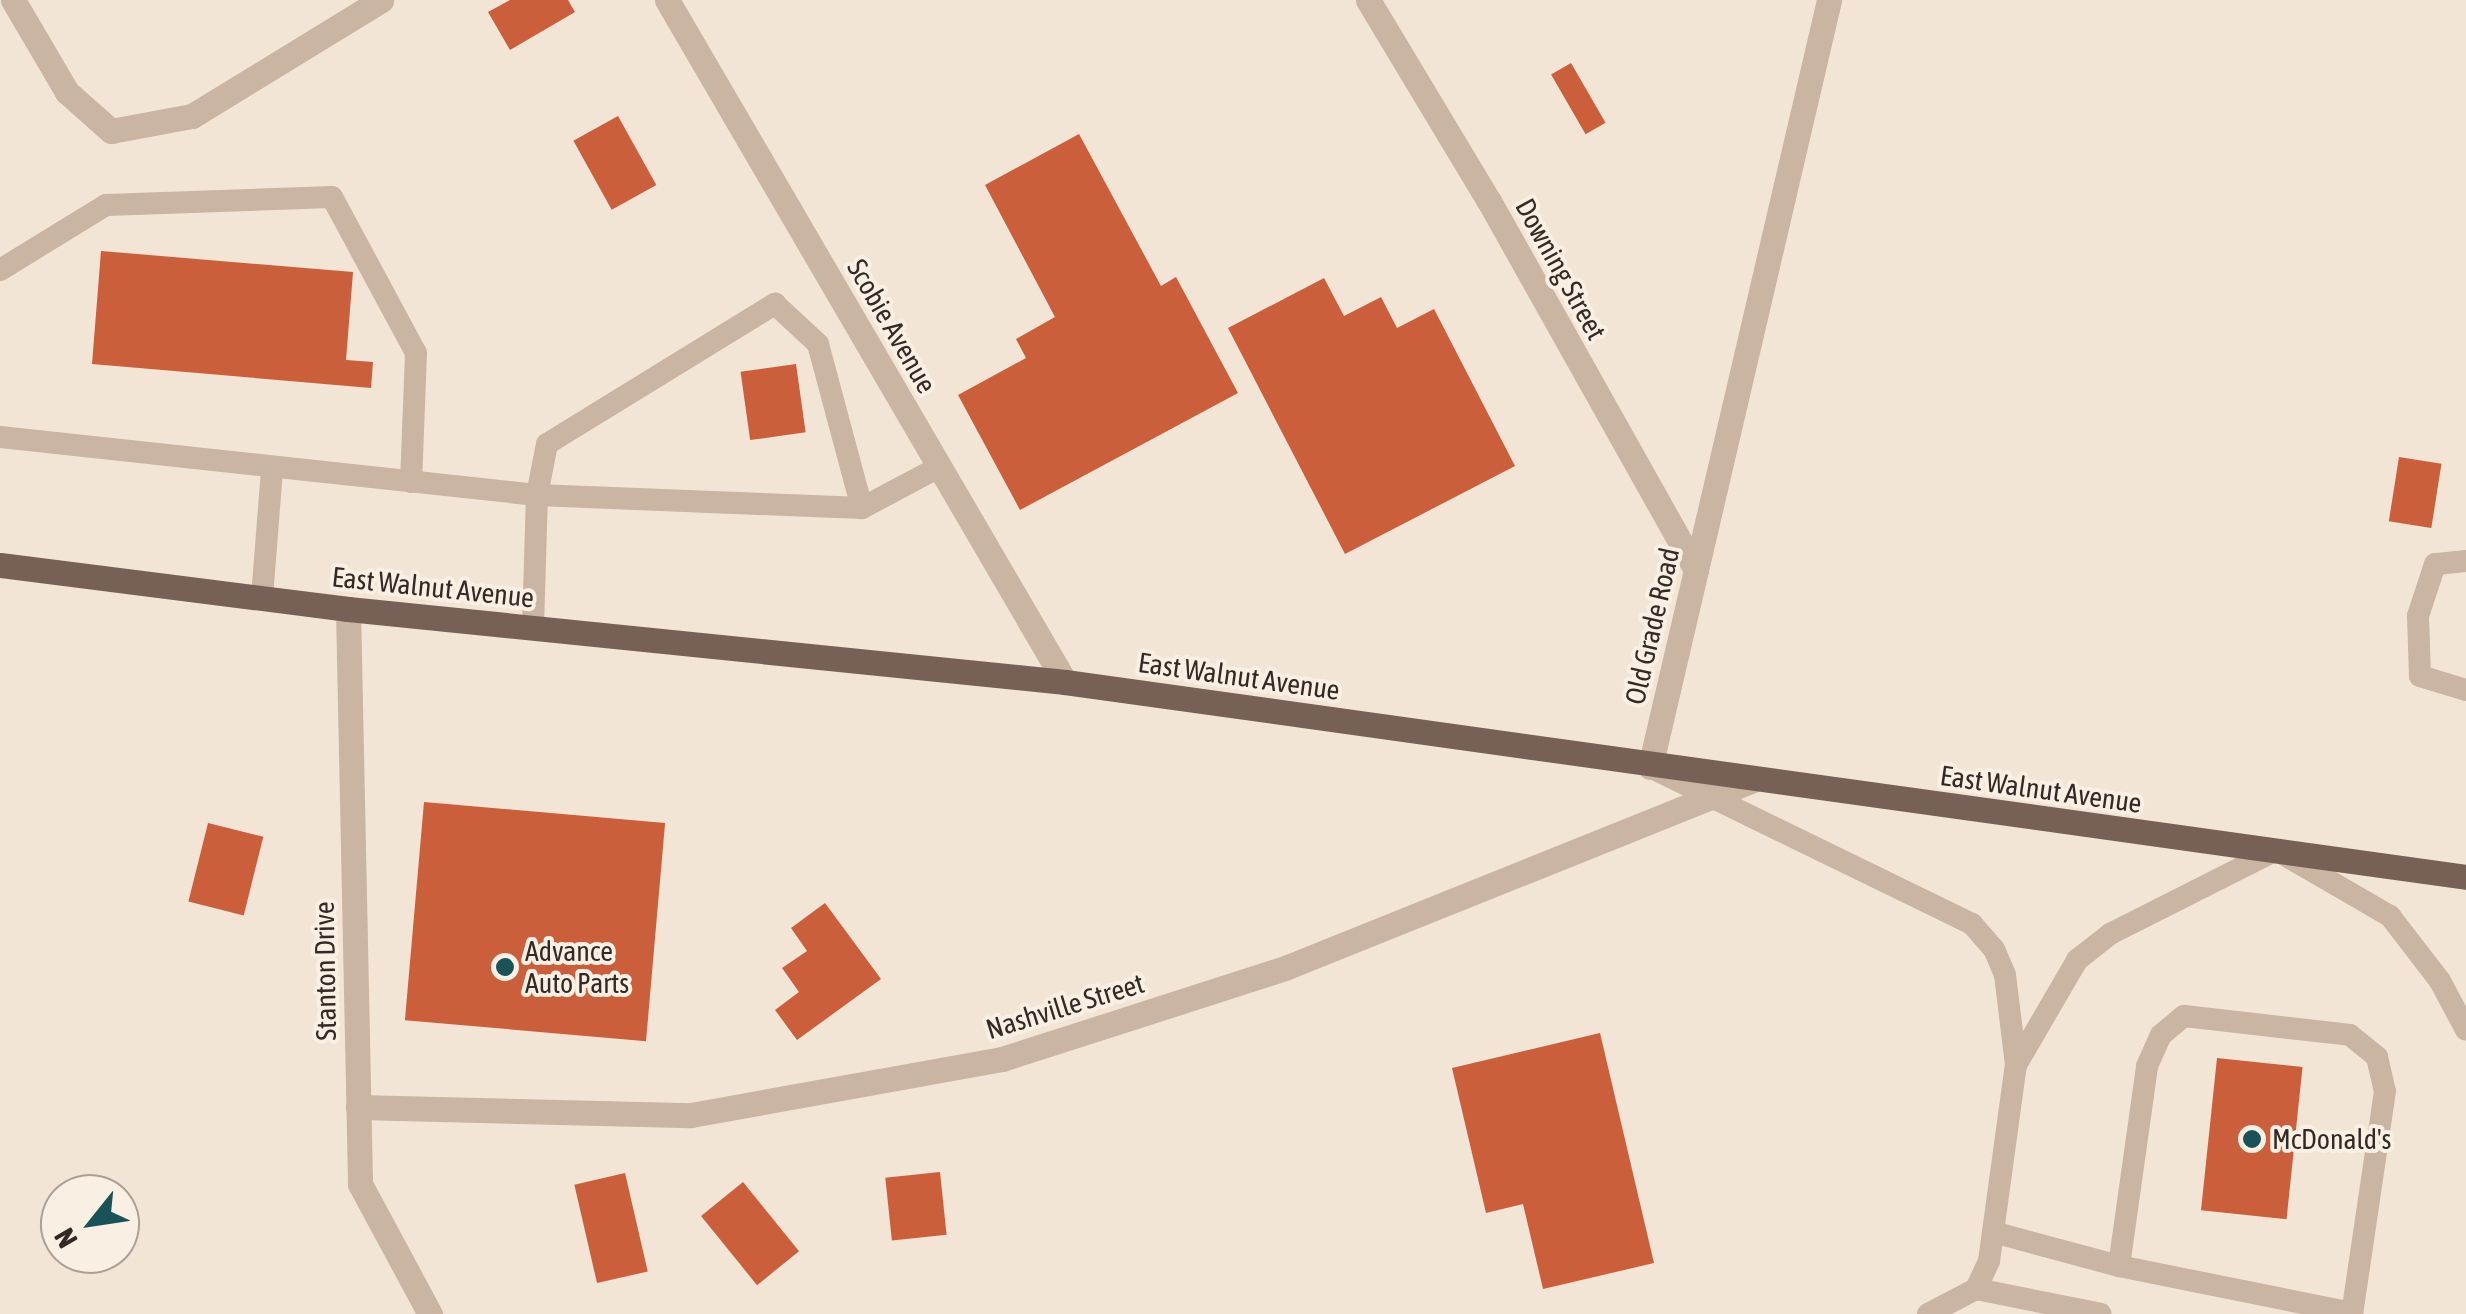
<!DOCTYPE html>
<style>
body{margin:0}
#map{position:relative;width:2466px;height:1314px;overflow:hidden;background:#f2e5d6;font-family:"Asap Condensed",sans-serif}
div>[style]{position:absolute}
[style*='--x']{left:calc(var(--x)*1px);top:calc(var(--y)*1px);width:calc(var(--w)*1px);rotate:calc(var(--a)*1deg)}
.building>*{inset:0;background:#cb5e3b;transform-origin:0 0}
.lane>*{height:22px;margin:-11px;padding:0 11px;transform-origin:11px;border-radius:11px;background:#cab4a2}
.street>*{height:25px;margin:-12.5px;padding:0 12.5px;transform-origin:12.5px;border-radius:12.5px;background:#cab4a2}
.primary>*{height:25px;margin:-12.5px;padding:0 12.5px;transform-origin:12.5px;border-radius:12.5px;background:#776055}
.dots>*{width:28px;height:28px;translate:-50% -50%;box-sizing:border-box;border:5px solid #f9efe3;border-radius:50%}
span{translate:-50% -50%;white-space:nowrap;text-align:center;line-height:1.15;-webkit-text-stroke:8px #f9efe3;paint-order:stroke}
.street-label{font-size:28px;color:#342a25}
.poi-label{font-size:28px;color:#342a25}
.left{translate:0 -50%;text-align:left}
.north{position:absolute;left:40px;top:1174px;width:100px;height:100px;box-sizing:border-box;background:#f9efe3;border:2px solid #aaa097;border-radius:50%;rotate:240deg;font-size:28px;font-weight:700;line-height:40px;text-align:center;color:#342a25}
.north::after{content:'';display:block;margin:auto;width:35px;height:45px;background:#195357;clip-path:polygon(50% 0,100% 100%,50% 72%,0 100%)}
</style>
<div id="map">
<div class="building">
<i style="clip-path:polygon(510px 0,568px 0,575px 12px,510px 50px,488px 12px)"></i>
<i style="left:1571px;top:63px;width:69px;height:23px;rotate:60deg"></i>
<i style="left:618px;top:116px;width:79px;height:51px;rotate:61deg"></i>
<i style="clip-path:polygon(1079px 134px,1161px 286px,1176px 277px,1238px 393px,1020px 510px,958px 395px,1026px 358px,1016px 339px,1055px 317px,985px 185px)"></i>
<i style="clip-path:polygon(101px 251px,353px 272px,346px 360px,373px 362px,371px 388px,92px 364px)"></i>
<i style="clip-path:polygon(1324px 278px,1344px 316px,1381px 297px,1397px 328px,1434px 309px,1515px 466px,1345px 554px,1228px 328px)"></i>
<i style="left:796px;top:364px;width:69px;height:56px;rotate:82deg"></i>
<i style="left:2399px;top:457px;width:43px;height:65px;rotate:9deg"></i>
<i style="left:424px;top:802px;width:242px;height:219px;rotate:5deg"></i>
<i style="left:208px;top:823px;width:57px;height:81px;rotate:14deg"></i>
<i style="clip-path:polygon(825px 903px,881px 979px,797px 1040px,775px 1010px,799px 992px,782px 968px,807px 951px,791px 928px)"></i>
<i style="clip-path:polygon(1600px 1033px,1654px 1263px,1543px 1289px,1523px 1204px,1486px 1213px,1452px 1068px)"></i>
<i style="left:2217px;top:1058px;width:86px;height:153px;rotate:6deg"></i>
<i style="left:940px;top:1172px;width:63px;height:55px;rotate:84deg"></i>
<i style="left:625px;top:1173px;width:101px;height:52px;rotate:77deg"></i>
<i style="left:743px;top:1182px;width:89px;height:54px;rotate:51deg"></i>
</div>
<div class="lane">
<i style="--x:0;--y:270;--w:124;--a:-31.5"></i>
<i style="--x:106;--y:205;--w:226;--a:-2"></i>
<i style="--x:332;--y:197;--w:177;--a:61.7"></i>
<i style="--x:416;--y:353;--w:129;--a:92.2"></i>
<i style="--x:0;--y:437;--w:540;--a:6.16"></i>
<i style="--x:537;--y:495;--w:325;--a:2.3"></i>
<i style="--x:862;--y:508;--w:87;--a:-28"></i>
<i style="--x:2466;--y:561;--w:31;--a:174"></i>
<i style="--x:2435;--y:564;--w:55;--a:108.1"></i>
<i style="--x:2418;--y:616;--w:60;--a:88.1"></i>
<i style="--x:2420;--y:676;--w:48;--a:16.9"></i>
<i style="--x:262;--y:597;--w:126;--a:-85.5"></i>
<i style="--x:533;--y:628;--w:133;--a:-88.3"></i>
<i style="--x:537;--y:495;--w:52;--a:-78.9"></i>
<i style="--x:547;--y:444;--w:268;--a:-31.6"></i>
<i style="--x:775;--y:304;--w:59;--a:42.9"></i>
<i style="--x:818;--y:344;--w:170;--a:75"></i>
<i style="--x:1650;--y:767;--w:358;--a:26"></i>
<i style="--x:1972;--y:924;--w:33;--a:49"></i>
<i style="--x:1994;--y:949;--w:28;--a:67"></i>
<i style="--x:2005;--y:975;--w:91;--a:83"></i>
<i style="--x:2016;--y:1065;--w:121;--a:-59.8"></i>
<i style="--x:2077;--y:960;--w:42;--a:-38.2"></i>
<i style="--x:2110;--y:934;--w:186;--a:-26.8"></i>
<i style="--x:2276;--y:850;--w:132;--a:30.1"></i>
<i style="--x:2390;--y:916;--w:82;--a:52.4"></i>
<i style="--x:2440;--y:981;--w:55;--a:62"></i>
<i style="--x:1993;--y:1232;--w:131;--a:15.1"></i>
<i style="--x:2119;--y:1266;--w:238;--a:11.4"></i>
<i style="--x:2119;--y:1266;--w:202;--a:-82"></i>
<i style="--x:2147;--y:1066;--w:34;--a:-66"></i>
<i style="--x:2161;--y:1035;--w:30;--a:-40"></i>
<i style="--x:2184;--y:1016;--w:167;--a:6.5"></i>
<i style="--x:2350;--y:1035;--w:35;--a:39"></i>
<i style="--x:2377;--y:1057;--w:35;--a:77"></i>
<i style="--x:2385;--y:1091;--w:225;--a:98.4"></i>
<i style="--x:1976;--y:1289;--w:127;--a:11.3"></i>
<i style="--x:1928;--y:1314;--w:54;--a:-27.5"></i>
<i style="--x:1976;--y:1289;--w:31;--a:-65"></i>
<i style="--x:1989;--y:1261;--w:198;--a:-82.2"></i>
</div>
<div class="street">
<i style="--x:13;--y:0;--w:107;--a:59.6"></i>
<i style="--x:67;--y:92;--w:59;--a:41.6"></i>
<i style="--x:111;--y:131;--w:82;--a:-10.5"></i>
<i style="--x:192;--y:116;--w:222;--a:-31.5"></i>
<i style="--x:667;--y:0;--w:790;--a:59.73"></i>
<i style="--x:1368;--y:0;--w:235;--a:59"></i>
<i style="--x:1489;--y:201;--w:423;--a:60.7"></i>
<i style="--x:348;--y:609;--w:575;--a:88.8"></i>
<i style="--x:360;--y:1184;--w:148;--a:61.7"></i>
<i style="--x:1650;--y:767;--w:788;--a:-76.86"></i>
<i style="--x:358;--y:1107;--w:333;--a:1.4"></i>
<i style="--x:691;--y:1115;--w:316;--a:-10.2"></i>
<i style="--x:1002;--y:1059;--w:297;--a:-17.8"></i>
<i style="--x:1285;--y:968;--w:504;--a:-21.89"></i>
</div>
<div class="primary">
<i style="--x:0;--y:565;--w:351;--a:7.2"></i>
<i style="--x:348;--y:609;--w:721;--a:5.81"></i>
<i style="--x:1065;--y:682;--w:1415;--a:7.92"></i>
</div>
<div class="dots">
<i style="left:505px;top:967px;background:#195357"></i>
<i style="left:2252px;top:1139px;background:#195357"></i>
</div>
<div class="street-label">
<span style="left:1561px;top:269px;rotate:61deg">Downing Street</span>
<span style="left:892px;top:326px;rotate:60deg">Scobie Avenue</span>
<span style="left:433px;top:587px;rotate:6deg">East Walnut Avenue</span>
<span style="left:1652px;top:626px;rotate:-77deg">Old Grade Road</span>
<span style="left:1239px;top:676px;rotate:8deg">East Walnut Avenue</span>
<span style="left:2041px;top:789px;rotate:8deg">East Walnut Avenue</span>
<span style="left:325px;top:971px;rotate:-91deg">Stanton Drive</span>
<span style="left:1065px;top:1006px;rotate:-17deg">Nashville Street</span>
</div>
<div class="poi-label">
<span class="left" style="left:525px;top:967px">Advance<br>Auto Parts</span>
<span class="left" style="left:2272px;top:1139px">McDonald's</span>
</div>
<div class="north">N</div>
</div>
